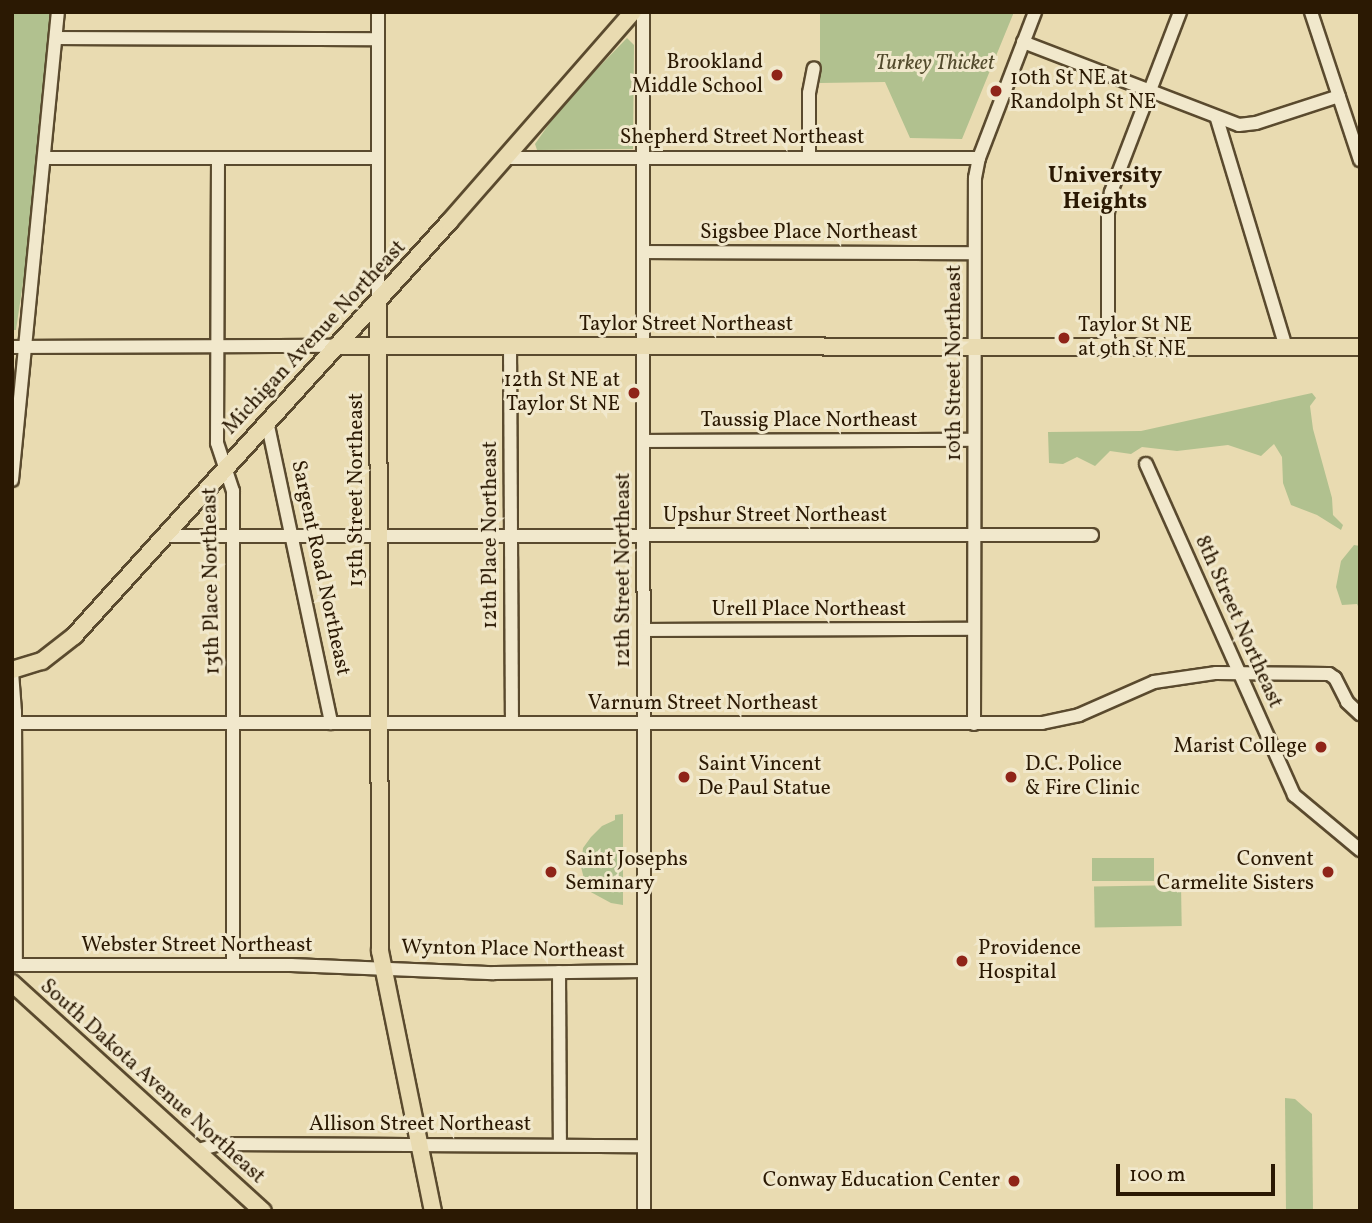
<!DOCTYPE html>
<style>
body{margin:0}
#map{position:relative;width:1372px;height:1223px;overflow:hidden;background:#e9dbb1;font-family:Vollkorn,serif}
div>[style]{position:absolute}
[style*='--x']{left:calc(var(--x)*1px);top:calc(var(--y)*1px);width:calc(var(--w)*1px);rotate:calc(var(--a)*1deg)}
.green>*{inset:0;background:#b1c18f;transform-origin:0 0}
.roads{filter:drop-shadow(2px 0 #5a4a2e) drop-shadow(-2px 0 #5a4a2e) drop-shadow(0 2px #5a4a2e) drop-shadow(0 -2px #5a4a2e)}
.minor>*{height:12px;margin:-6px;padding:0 6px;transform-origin:6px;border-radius:6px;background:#f1e8cc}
.major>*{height:16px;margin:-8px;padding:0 8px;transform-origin:8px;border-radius:8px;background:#e9dbb1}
.dots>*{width:19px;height:19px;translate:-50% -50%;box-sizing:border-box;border:4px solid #f1e8cc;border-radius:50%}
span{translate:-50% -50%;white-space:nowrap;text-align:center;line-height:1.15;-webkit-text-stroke:6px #f1e8cc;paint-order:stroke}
.poi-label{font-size:21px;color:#2b1903}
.right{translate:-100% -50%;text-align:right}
.left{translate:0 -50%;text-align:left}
.park-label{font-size:21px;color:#534b2d;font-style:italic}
.street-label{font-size:21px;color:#2b1903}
.neighbourhood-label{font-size:23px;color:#2b1903;font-weight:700}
.frame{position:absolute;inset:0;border:14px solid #2b1903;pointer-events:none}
.scale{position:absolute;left:1116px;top:1164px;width:159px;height:32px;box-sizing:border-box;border:4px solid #2b1903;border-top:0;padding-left:9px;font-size:21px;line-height:24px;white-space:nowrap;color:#2b1903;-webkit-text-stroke:5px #f1e8cc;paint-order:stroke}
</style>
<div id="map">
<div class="green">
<i style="clip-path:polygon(12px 12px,50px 12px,31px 229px,16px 330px,12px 330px)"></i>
<i style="clip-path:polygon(820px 12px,1014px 12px,962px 139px,910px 138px,885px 82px,820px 83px)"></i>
<i style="clip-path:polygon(627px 38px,634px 45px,633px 149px,537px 150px,535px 144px,563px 104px)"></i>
<i style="clip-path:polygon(1312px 393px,1316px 398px,1310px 406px,1313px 429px,1332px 498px,1333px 515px,1343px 525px,1341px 530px,1317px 515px,1291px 505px,1283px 483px,1282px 457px,1274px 444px,1261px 456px,1228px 445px,1177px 451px,1142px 447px,1131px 454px,1110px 451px,1095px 466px,1077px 457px,1063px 464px,1049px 463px,1048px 432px,1141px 431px)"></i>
<i style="clip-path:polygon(1354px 545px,1360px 546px,1360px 610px,1357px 604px,1342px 605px,1336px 587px,1341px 561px)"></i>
<i style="clip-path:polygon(623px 814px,623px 905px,611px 903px,587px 890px,581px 867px,583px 848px,591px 837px,602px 826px,615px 820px,615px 815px)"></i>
<i style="left:1154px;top:858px;width:23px;height:62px;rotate:90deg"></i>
<i style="left:1181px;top:885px;width:41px;height:87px;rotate:89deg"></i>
<i style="clip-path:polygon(1285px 1098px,1295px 1099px,1312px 1114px,1313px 1211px,1286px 1211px)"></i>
</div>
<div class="roads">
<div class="minor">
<i style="--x:378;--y:12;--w:290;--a:90"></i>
<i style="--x:643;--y:12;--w:1199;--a:89.95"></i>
<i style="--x:1311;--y:12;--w:156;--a:71.7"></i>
<i style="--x:56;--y:38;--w:322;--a:0.2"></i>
<i style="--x:1023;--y:42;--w:231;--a:21"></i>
<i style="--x:1239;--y:125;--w:17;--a:-7"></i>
<i style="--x:1256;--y:123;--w:87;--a:-18"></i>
<i style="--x:1217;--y:119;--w:238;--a:73.2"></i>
<i style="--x:44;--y:158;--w:333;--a:0"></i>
<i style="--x:218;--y:158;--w:285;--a:90.2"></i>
<i style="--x:217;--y:443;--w:51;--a:71.6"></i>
<i style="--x:233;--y:491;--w:474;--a:90"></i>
<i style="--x:505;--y:158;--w:474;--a:0"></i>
<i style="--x:809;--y:158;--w:65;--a:-90"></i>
<i style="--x:809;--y:93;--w:25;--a:-79"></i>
<i style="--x:643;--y:252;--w:331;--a:0.2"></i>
<i style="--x:510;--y:346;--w:377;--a:89.7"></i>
<i style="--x:12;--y:347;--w:324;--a:-0.2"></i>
<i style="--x:1108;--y:347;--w:134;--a:-90"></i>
<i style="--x:1108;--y:213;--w:21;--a:-82"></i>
<i style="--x:1111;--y:192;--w:193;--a:-69"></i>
<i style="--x:267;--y:421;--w:309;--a:78"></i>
<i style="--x:643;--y:441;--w:331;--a:-0.2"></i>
<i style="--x:1146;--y:464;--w:363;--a:65.9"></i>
<i style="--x:1294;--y:795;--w:86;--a:39.8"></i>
<i style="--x:12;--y:480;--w:470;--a:-84.4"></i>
<i style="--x:164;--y:536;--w:928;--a:-0.06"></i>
<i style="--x:644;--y:630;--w:330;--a:-0.2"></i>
<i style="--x:12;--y:672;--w:40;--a:85.7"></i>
<i style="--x:15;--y:712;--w:253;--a:89.8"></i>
<i style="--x:15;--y:723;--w:1027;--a:0"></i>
<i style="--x:1042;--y:723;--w:38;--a:-12"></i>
<i style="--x:1079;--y:715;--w:82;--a:-23.7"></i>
<i style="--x:1154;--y:682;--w:63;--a:-8.3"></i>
<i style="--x:1216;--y:673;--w:113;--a:0.5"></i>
<i style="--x:1329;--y:674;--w:7;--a:34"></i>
<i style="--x:1335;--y:678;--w:27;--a:63"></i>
<i style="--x:1347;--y:702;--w:18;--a:43"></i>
<i style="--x:974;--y:724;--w:546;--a:-89.9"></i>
<i style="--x:975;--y:178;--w:20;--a:-79"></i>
<i style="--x:979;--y:158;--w:156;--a:-69"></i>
<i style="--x:12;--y:965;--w:279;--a:0"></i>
<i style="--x:291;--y:965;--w:203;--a:2.3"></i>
<i style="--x:494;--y:973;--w:149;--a:-0.8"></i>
<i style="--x:559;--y:972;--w:173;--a:89.7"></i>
<i style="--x:198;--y:1150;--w:23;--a:-15"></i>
<i style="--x:220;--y:1144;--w:424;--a:0.3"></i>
</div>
<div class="major">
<i style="--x:378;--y:302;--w:649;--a:89.82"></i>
<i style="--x:380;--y:951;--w:265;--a:78.5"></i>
<i style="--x:336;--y:346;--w:1024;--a:0.06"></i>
<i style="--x:12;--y:670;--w:31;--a:-17"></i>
<i style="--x:42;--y:661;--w:41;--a:-38"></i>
<i style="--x:74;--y:636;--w:559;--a:-47.83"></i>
<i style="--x:449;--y:222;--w:279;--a:-48.8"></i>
<i style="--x:12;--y:983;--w:339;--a:42.3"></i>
</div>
</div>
<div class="dots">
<i style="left:777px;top:75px;background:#8f2418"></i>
<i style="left:996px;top:91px;background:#8f2418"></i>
<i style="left:1064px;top:338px;background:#8f2418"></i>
<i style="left:634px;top:393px;background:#8f2418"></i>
<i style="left:1321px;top:747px;background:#8f2418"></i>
<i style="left:684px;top:777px;background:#8f2418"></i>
<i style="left:1011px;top:777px;background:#8f2418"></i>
<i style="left:551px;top:872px;background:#8f2418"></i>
<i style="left:1328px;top:872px;background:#8f2418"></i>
<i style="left:962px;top:961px;background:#8f2418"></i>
<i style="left:1014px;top:1181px;background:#8f2418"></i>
</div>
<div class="poi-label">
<span class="right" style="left:763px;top:75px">Brookland<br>Middle School</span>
<span class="left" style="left:1010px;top:91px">10th St NE at<br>Randolph St NE</span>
<span class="left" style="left:1078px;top:338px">Taylor St NE<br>at 9th St NE</span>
<span class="right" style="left:620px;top:393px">12th St NE at<br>Taylor St NE</span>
<span class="right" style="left:1307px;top:747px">Marist College</span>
<span class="left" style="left:698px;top:777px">Saint Vincent<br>De Paul Statue</span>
<span class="left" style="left:1025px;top:777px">D.C. Police<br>&amp; Fire Clinic</span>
<span class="left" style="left:565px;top:872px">Saint Josephs<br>Seminary</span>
<span class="right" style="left:1314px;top:872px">Convent<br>Carmelite Sisters</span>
<span class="left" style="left:978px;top:961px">Providence<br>Hospital</span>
<span class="right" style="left:1000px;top:1181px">Conway Education Center</span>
</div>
<div class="park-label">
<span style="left:935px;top:64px">Turkey Thicket</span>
</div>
<div class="street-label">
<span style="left:742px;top:138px">Shepherd Street Northeast</span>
<span style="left:809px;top:233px">Sigsbee Place Northeast</span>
<span style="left:686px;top:325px">Taylor Street Northeast</span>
<span style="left:315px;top:338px;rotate:-47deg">Michigan Avenue Northeast</span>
<span style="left:955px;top:363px;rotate:-90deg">10th Street Northeast</span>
<span style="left:809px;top:421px">Taussig Place Northeast</span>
<span style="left:357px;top:490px;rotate:-90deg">13th Street Northeast</span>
<span style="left:775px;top:516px">Upshur Street Northeast</span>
<span style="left:491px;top:535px;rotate:-90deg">12th Place Northeast</span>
<span style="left:320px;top:568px;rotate:78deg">Sargent Road Northeast</span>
<span style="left:624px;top:570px;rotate:-90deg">12th Street Northeast</span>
<span style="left:212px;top:581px;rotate:-91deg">13th Place Northeast</span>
<span style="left:809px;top:610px">Urell Place Northeast</span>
<span style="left:1238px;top:622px;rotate:66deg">8th Street Northeast</span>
<span style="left:703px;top:704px">Varnum Street Northeast</span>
<span style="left:197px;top:946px">Webster Street Northeast</span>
<span style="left:513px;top:950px;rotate:1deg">Wynton Place Northeast</span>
<span style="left:152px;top:1082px;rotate:42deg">South Dakota Avenue Northeast</span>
<span style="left:420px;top:1125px">Allison Street Northeast</span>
</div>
<div class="neighbourhood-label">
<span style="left:1105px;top:189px">University<br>Heights</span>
</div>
<div class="frame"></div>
<div class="scale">100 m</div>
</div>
